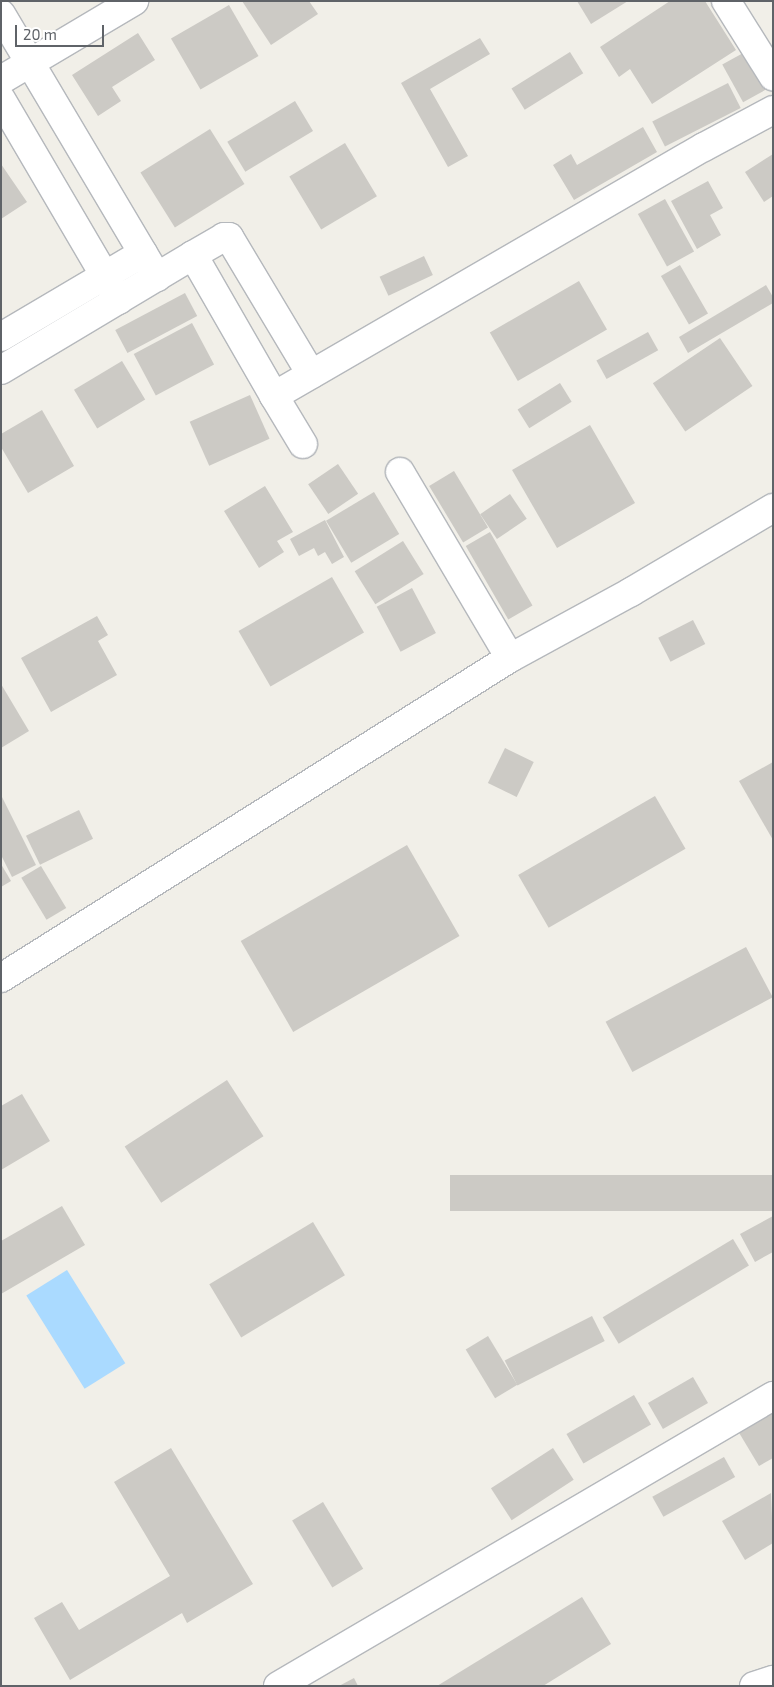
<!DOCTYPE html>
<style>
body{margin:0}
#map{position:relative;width:774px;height:1687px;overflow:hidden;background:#f1efe8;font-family:"Exo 2",sans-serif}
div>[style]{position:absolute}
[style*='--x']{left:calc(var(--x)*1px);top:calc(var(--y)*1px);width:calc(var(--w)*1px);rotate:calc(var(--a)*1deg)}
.water>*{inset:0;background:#aadaff;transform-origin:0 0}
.building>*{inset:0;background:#cccac5;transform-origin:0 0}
.roads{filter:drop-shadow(1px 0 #b5b8bc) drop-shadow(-1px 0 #b5b8bc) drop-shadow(0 1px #b5b8bc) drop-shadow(0 -1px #b5b8bc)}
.street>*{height:28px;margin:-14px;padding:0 14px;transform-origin:14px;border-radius:14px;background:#fff}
span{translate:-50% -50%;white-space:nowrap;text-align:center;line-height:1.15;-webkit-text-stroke:4px #fff;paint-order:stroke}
.frame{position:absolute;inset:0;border:2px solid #5f6368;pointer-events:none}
.scale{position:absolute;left:15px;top:25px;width:89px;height:22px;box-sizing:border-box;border:2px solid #5f6368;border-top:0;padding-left:6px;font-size:15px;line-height:18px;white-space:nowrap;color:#5f6368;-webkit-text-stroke:4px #fff;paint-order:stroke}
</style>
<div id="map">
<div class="water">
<i style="left:67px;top:1270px;width:110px;height:48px;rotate:58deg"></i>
</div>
<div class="building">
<i style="clip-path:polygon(242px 1px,309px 1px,318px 14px,271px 45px)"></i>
<i style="clip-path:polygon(577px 1px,628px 1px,591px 24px)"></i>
<i style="clip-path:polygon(670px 1px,705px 1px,736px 50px,652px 104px,630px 69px,619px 77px,600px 47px)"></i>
<i style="left:229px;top:5px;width:59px;height:67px;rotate:60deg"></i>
<i style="clip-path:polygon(138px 33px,155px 60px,112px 87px,121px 101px,98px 116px,72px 75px)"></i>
<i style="clip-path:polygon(480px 38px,490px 54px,430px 89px,468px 156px,448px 167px,401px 83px)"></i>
<i style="left:570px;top:52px;width:25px;height:69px;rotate:58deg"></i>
<i style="left:745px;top:52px;width:43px;height:26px;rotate:61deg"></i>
<i style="left:728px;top:83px;width:28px;height:85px;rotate:63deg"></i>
<i style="left:295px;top:101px;width:35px;height:79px;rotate:59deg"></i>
<i style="clip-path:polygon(643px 127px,657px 152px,574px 200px,553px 165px,571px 154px,577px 165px)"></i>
<i style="left:210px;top:129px;width:65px;height:82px;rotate:58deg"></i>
<i style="left:345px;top:143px;width:62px;height:65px;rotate:59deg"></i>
<i style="clip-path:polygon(773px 154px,773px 196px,764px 202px,745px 172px)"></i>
<i style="clip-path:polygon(1px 164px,27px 202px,1px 219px)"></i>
<i style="clip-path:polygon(708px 181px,723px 208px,710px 215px,721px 235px,697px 249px,671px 201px)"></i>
<i style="left:665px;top:199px;width:60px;height:31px;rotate:61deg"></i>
<i style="left:424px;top:256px;width:21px;height:49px;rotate:65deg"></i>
<i style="left:680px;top:265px;width:56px;height:22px;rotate:60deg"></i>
<i style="left:579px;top:281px;width:56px;height:103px;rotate:60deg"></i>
<i style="clip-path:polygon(766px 285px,773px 297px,773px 303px,688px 353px,679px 337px)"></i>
<i style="left:185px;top:293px;width:26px;height:79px;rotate:62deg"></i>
<i style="left:192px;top:323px;width:47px;height:66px;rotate:62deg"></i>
<i style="left:648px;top:332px;width:21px;height:59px;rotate:61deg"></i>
<i style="left:720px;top:338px;width:58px;height:81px;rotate:56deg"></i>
<i style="left:122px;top:361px;width:45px;height:56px;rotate:59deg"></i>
<i style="left:560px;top:383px;width:22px;height:50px;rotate:58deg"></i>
<i style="left:250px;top:395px;width:48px;height:66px;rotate:66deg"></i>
<i style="clip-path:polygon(42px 410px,74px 466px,28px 493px,1px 447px,1px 434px)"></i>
<i style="left:590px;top:425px;width:90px;height:90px;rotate:60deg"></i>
<i style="left:338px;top:464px;width:36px;height:36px;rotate:56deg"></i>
<i style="left:454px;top:471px;width:66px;height:29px;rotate:59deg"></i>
<i style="clip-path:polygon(265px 486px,293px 532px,277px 541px,284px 552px,259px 568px,224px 511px)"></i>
<i style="left:374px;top:492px;width:49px;height:56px;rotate:59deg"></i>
<i style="left:510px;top:494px;width:30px;height:36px;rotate:56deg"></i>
<i style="clip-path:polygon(325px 520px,344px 557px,332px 564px,325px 552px,318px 556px,314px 548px,299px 556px,290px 539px)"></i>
<i style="left:490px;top:532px;width:85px;height:28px;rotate:60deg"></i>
<i style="left:403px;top:541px;width:39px;height:57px;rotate:58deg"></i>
<i style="left:332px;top:577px;width:64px;height:108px;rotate:60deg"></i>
<i style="left:412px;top:588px;width:51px;height:40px;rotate:62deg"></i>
<i style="clip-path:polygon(97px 616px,108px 635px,98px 641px,117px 675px,51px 712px,21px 658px)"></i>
<i style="left:693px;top:620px;width:27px;height:39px;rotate:63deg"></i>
<i style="clip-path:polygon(1px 684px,29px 731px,1px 748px)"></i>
<i style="left:505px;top:748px;width:32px;height:39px;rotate:26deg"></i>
<i style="clip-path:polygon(773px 762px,773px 840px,739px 781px)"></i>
<i style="clip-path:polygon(1px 795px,36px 865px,12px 877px,1px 855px)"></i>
<i style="left:655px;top:796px;width:61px;height:158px;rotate:60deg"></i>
<i style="left:79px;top:810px;width:32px;height:59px;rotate:64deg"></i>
<i style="left:407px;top:845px;width:105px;height:192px;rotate:60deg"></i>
<i style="clip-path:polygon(1px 864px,11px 881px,1px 887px)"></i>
<i style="left:41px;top:866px;width:49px;height:23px;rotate:59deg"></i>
<i style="left:746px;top:947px;width:57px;height:159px;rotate:62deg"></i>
<i style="left:227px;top:1080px;width:67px;height:122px;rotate:57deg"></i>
<i style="clip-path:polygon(22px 1094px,50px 1141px,1px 1170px,1px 1106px)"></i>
<i style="left:773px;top:1175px;width:36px;height:323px;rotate:90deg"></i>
<i style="clip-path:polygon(62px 1206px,85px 1245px,1px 1294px,1px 1241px)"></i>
<i style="clip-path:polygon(773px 1216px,773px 1252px,755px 1262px,740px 1234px)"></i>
<i style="left:313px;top:1222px;width:62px;height:121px;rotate:59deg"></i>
<i style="left:733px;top:1239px;width:31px;height:152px;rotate:59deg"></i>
<i style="left:592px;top:1316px;width:28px;height:98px;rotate:63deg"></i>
<i style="left:488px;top:1336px;width:57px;height:26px;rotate:59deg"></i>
<i style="left:693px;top:1377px;width:30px;height:52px;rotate:60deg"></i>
<i style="left:634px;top:1395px;width:34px;height:78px;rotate:60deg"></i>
<i style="clip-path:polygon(773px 1411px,773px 1458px,759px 1466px,738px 1431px)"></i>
<i style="clip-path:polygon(171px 1448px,253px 1584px,187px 1623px,182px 1613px,70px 1680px,34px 1618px,62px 1602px,79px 1630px,170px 1576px,114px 1482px)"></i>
<i style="left:553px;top:1448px;width:38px;height:74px;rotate:57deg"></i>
<i style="left:724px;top:1457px;width:23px;height:82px;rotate:61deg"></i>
<i style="clip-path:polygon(771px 1493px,773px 1543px,745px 1560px,722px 1521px)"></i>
<i style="left:323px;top:1502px;width:78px;height:36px;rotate:59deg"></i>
<i style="clip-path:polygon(582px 1597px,611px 1644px,543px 1686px,437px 1686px)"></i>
<i style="clip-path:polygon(354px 1678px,358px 1686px,339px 1686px)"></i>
</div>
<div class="roads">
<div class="street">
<i style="--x:726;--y:1;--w:89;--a:57.9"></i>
<i style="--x:1;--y:14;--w:306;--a:59.3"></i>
<i style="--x:1;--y:80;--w:155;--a:-30.7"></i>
<i style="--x:1;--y:99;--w:233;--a:59.6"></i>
<i style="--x:193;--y:255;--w:163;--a:60.1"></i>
<i style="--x:274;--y:396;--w:497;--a:-30.1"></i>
<i style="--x:704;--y:147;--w:78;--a:-28.2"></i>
<i style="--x:1;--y:337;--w:165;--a:-30.6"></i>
<i style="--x:1;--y:370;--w:224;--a:-30.9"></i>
<i style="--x:193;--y:255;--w:36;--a:-30"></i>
<i style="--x:224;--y:237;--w:5;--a:0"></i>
<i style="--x:229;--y:237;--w:160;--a:59.1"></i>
<i style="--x:274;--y:396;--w:56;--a:58.9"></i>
<i style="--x:400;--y:472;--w:216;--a:59.4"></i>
<i style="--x:1;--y:978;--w:601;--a:-32.16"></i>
<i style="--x:510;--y:658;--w:138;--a:-28.6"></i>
<i style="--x:631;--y:592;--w:165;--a:-30.6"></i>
<i style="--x:278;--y:1686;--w:574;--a:-30.36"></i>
<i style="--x:754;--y:1686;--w:20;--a:-18"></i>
</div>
</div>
<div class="frame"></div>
<div class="scale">20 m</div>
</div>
